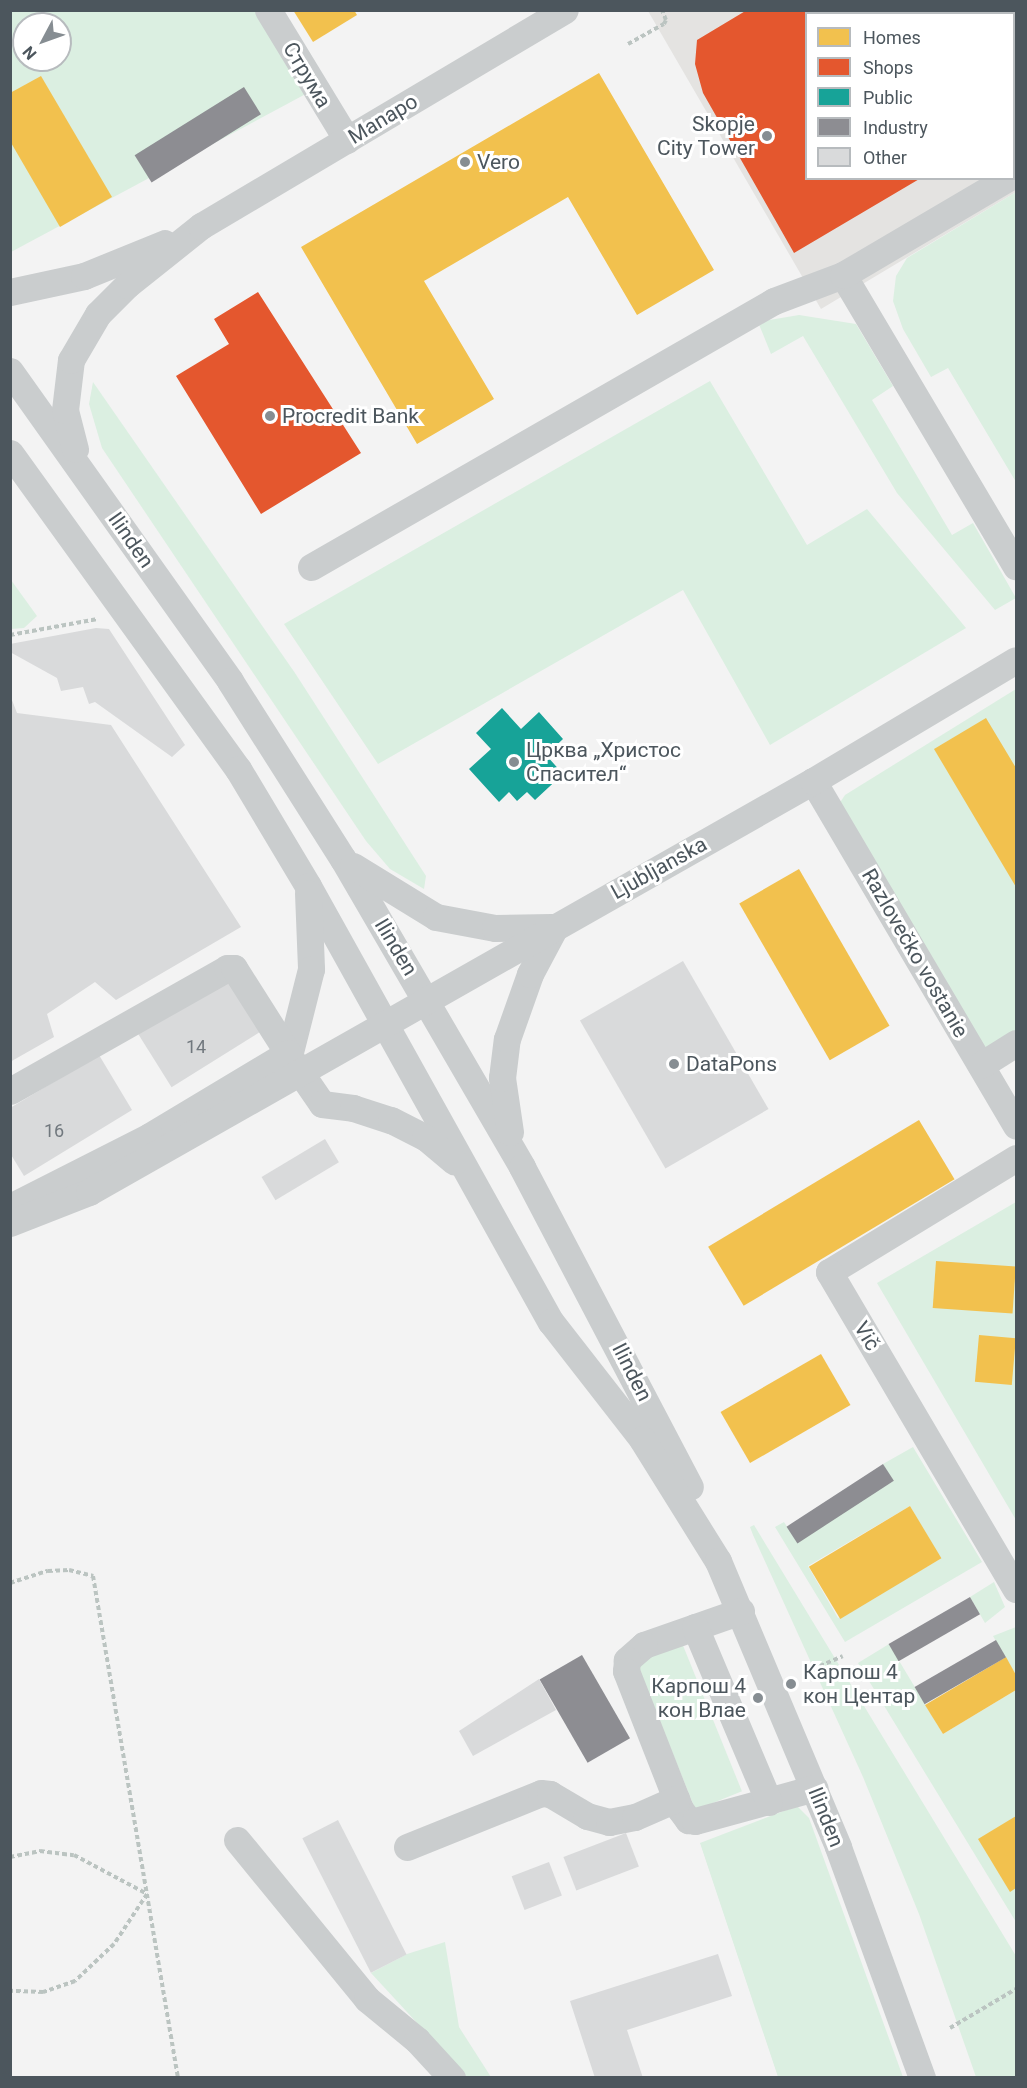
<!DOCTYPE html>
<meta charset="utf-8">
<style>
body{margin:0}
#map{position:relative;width:1027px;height:2088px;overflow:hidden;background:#f3f3f3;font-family:Roboto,sans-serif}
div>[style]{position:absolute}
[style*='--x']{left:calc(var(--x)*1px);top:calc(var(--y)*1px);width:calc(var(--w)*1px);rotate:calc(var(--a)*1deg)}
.commercial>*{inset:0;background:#e4e3e1}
.green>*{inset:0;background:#dbefe1;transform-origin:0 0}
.homes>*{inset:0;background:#f2c14e;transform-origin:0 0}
.shops>*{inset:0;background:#e4572e}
.public>*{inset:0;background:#17a398}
.industry>*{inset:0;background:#8d8d92;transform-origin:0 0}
.building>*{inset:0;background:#d9dadb;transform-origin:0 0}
.path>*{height:4px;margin-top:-2px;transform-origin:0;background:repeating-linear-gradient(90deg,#bbc4c1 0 4.5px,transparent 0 7.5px)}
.minor>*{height:27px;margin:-13.5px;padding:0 13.5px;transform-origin:13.5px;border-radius:13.5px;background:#cacdce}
.dots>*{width:16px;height:16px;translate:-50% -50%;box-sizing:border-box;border:3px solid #fff;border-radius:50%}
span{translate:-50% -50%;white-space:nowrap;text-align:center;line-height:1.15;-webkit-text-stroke:6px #fff;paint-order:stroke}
.number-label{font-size:18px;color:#71787e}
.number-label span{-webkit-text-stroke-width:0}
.street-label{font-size:21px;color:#4c565d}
.poi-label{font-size:21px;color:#4c565d}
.right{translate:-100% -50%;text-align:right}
.left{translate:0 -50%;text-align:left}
.frame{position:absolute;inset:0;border:12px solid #4c565d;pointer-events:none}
.legend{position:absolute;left:805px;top:12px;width:210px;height:168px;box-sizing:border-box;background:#fff;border:2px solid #b7bbbe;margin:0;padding:8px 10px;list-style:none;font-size:18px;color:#4c565d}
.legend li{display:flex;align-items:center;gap:12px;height:30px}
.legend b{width:30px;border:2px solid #b7bbbe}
.north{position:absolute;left:12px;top:12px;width:60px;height:60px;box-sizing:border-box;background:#fff;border:2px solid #b7bbbe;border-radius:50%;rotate:229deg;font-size:16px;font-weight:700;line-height:24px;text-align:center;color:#4c565d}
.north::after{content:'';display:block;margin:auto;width:21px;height:27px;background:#868d92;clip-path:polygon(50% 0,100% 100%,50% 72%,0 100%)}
</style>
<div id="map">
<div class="commercial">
<i style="clip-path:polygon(evenodd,648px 11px,1016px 11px,1016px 192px,821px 309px,648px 11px,806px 14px,1014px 14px,1014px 178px,806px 178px,806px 14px)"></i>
</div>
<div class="green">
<i style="clip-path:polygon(evenodd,11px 11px,268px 11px,315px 89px,11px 252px,11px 11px,24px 24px,60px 24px,60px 60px,24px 60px,24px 24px)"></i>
<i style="clip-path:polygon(1016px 192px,1016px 482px,948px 368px,931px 377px,903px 329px,893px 301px,896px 276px,907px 258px)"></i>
<i style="clip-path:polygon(799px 315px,856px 324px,893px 386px,872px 400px,952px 535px,973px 523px,1016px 598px,995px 610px,897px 493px,803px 336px,771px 354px,758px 322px)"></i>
<i style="clip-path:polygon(710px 381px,807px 545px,867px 509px,966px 628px,770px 745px,683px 590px,378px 764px,284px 624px)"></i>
<i style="clip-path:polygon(93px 382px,295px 673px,426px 876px,424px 889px,390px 869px,366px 841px,102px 448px,89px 404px)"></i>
<i style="clip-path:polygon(11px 580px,37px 616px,24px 628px,11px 629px)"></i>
<i style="clip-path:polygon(1016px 689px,1016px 1043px,981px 1065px,833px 813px,845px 795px)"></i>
<i style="clip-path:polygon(1016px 1202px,1016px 1520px,877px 1283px)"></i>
<i style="clip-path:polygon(evenodd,913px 1447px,982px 1562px,845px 1642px,775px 1527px,784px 1522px,795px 1539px,893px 1481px,883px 1464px,913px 1447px,910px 1506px,940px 1559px,838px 1618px,808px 1566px,910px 1506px)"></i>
<i style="clip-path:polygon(754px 1525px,1016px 1956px,1016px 2077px,976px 2077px,919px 1914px,863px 1777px,753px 1535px,750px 1527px)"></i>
<i style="clip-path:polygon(994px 1582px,1005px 1607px,985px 1623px,970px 1597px)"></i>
<i style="clip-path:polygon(1016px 1627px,1016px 1675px,993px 1636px)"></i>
<i style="left:682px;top:1643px;width:160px;height:50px;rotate:68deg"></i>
<i style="clip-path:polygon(889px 1644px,943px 1734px,1016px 1690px,1016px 1922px,858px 1663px)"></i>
<i style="clip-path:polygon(797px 1806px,809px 1818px,903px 2077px,778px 2077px,700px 1843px)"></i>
<i style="clip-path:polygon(445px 1942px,459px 2027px,491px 2077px,467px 2077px,371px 1973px,407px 1954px)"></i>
</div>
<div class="homes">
<i style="clip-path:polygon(293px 10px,354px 10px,357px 15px,313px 42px)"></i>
<i style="clip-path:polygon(599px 73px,714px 270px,637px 315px,568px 197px,424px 281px,494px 399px,417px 444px,301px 247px)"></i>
<i style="clip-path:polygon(41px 76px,112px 197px,60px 227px,10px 141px,10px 93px)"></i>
<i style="clip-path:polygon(986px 718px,1016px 768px,1016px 887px,934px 749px)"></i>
<i style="left:799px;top:869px;width:181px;height:69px;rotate:60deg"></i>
<i style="left:919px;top:1120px;width:69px;height:246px;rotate:59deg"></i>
<i style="left:936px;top:1261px;width:80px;height:47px;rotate:4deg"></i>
<i style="left:979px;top:1335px;width:37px;height:47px;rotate:5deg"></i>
<i style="left:821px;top:1354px;width:59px;height:116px;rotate:60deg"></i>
<i style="left:910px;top:1506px;width:61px;height:118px;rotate:59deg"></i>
<i style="clip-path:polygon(1006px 1657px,1016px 1675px,1016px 1690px,943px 1734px,925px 1705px)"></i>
<i style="clip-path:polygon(1016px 1816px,1016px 1888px,1010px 1892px,978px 1839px)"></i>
</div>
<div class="shops">
<i style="clip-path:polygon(747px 10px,1016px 10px,1016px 121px,1014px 123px,1014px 14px,806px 14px,806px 178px,921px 178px,794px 253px,703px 93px,695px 64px,697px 40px)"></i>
<i style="clip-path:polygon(258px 292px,361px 453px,261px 514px,176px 376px,229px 344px,214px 319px)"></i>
</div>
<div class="public">
<i style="clip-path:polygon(502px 708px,521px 729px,539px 712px,563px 739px,546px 755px,563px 774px,535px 800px,527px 792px,517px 801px,509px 792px,499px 802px,469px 769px,491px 749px,476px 733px)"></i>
</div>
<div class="industry">
<i style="left:244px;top:87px;width:32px;height:129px;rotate:58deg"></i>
<i style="left:883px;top:1464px;width:20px;height:115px;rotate:57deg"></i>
<i style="left:970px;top:1597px;width:20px;height:94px;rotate:60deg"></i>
<i style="left:996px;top:1640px;width:20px;height:94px;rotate:60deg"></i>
<i style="left:582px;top:1655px;width:96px;height:49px;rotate:60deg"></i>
</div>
<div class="building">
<i style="clip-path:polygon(96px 628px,109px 629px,185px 745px,172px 757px,95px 702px,89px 704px,83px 687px,61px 691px,57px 678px,10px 652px,10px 644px)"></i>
<i style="clip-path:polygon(10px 695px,17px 713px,111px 725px,241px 927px,116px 1000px,95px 982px,47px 1014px,54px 1037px,10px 1062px)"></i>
<i style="left:683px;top:961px;width:171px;height:119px;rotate:60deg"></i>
<i style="left:227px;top:976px;width:65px;height:106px;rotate:58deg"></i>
<i style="clip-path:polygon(99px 1055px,132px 1110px,24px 1176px,10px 1153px,10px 1108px)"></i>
<i style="left:325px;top:1139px;width:27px;height:74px;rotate:59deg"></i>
<i style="clip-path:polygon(539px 1679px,556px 1710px,473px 1756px,459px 1731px)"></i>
<i style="left:338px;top:1820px;width:151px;height:40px;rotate:63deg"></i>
<i style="left:626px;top:1833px;width:36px;height:67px;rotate:69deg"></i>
<i style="left:549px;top:1862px;width:36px;height:40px;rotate:69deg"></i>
<i style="clip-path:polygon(718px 1954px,732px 1996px,627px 2030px,643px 2078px,595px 2078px,570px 2001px)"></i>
</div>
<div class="path">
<i style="--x:628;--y:44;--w:41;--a:-29.1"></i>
<i style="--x:664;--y:24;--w:4;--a:-63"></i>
<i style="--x:666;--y:20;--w:11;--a:-112"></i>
<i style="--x:10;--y:635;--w:89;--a:-10.3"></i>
<i style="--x:10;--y:1583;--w:40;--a:-18"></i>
<i style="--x:48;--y:1571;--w:21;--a:-3"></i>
<i style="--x:69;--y:1570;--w:25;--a:14"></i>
<i style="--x:93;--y:1576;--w:509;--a:80.39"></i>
<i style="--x:806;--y:1672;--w:40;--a:-23.4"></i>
<i style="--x:10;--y:1857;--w:31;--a:-11"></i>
<i style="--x:40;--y:1851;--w:34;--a:7"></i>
<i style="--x:74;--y:1855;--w:83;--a:28.1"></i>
<i style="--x:147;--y:1894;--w:60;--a:123.4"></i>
<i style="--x:114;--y:1944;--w:54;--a:136.5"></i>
<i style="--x:75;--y:1981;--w:34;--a:161"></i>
<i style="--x:43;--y:1992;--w:33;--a:-178"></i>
<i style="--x:950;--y:2028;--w:77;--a:-30.6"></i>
</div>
<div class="minor">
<i style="--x:268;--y:10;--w:152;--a:58.7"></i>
<i style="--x:843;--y:275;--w:339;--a:59.3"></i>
<i style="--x:10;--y:292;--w:76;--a:-12.2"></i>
<i style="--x:84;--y:276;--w:87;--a:-22.2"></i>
<i style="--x:10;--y:371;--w:380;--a:54.6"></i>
<i style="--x:230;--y:681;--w:211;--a:57.6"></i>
<i style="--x:343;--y:859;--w:356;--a:59.8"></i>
<i style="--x:522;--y:1167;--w:361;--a:62.3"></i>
<i style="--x:75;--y:449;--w:40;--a:-104.4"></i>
<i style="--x:65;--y:410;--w:50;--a:-83.2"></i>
<i style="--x:71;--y:360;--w:53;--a:-59.6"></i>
<i style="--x:98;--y:314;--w:41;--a:-45"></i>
<i style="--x:127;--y:285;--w:95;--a:-38.6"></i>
<i style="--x:201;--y:226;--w:423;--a:-30.7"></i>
<i style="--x:10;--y:453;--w:390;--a:54.2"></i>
<i style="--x:238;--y:769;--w:136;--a:59.1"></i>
<i style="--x:308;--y:886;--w:499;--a:60.9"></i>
<i style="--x:551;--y:1322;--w:148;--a:52.1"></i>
<i style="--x:642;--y:1439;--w:144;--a:58.1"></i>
<i style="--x:718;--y:1561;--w:310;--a:67.2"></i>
<i style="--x:838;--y:1847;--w:246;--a:70"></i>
<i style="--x:311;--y:567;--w:534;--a:-29.88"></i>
<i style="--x:774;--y:301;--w:74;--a:-20.6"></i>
<i style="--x:843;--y:275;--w:191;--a:-30.5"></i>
<i style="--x:813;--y:781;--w:400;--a:59.5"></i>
<i style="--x:353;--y:866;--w:97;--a:31.6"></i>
<i style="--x:436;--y:917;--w:60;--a:10.6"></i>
<i style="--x:495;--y:928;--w:56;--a:-1"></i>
<i style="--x:308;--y:893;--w:76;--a:87.7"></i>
<i style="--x:311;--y:969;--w:90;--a:104.2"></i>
<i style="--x:289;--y:1056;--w:58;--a:55.5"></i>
<i style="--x:322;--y:1104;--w:31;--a:7"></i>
<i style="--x:353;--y:1108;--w:40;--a:18"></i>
<i style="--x:391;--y:1120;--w:38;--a:27"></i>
<i style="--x:425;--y:1137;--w:38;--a:40"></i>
<i style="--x:981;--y:1065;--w:41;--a:-32.2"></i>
<i style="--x:10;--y:1091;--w:249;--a:-29.5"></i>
<i style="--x:227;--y:968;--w:7;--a:0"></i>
<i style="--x:234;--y:968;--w:101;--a:57.6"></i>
<i style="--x:288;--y:1053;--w:161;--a:149"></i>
<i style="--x:150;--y:1136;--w:157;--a:153.1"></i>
<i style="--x:510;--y:1132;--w:55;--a:-98.4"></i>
<i style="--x:502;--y:1078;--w:39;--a:-83"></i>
<i style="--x:507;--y:1039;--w:69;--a:-70.5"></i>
<i style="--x:530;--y:974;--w:53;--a:-62"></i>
<i style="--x:1016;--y:1158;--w:219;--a:148.6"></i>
<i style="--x:829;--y:1272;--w:368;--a:59.5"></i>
<i style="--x:10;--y:1223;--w:85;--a:-21.4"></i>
<i style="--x:89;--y:1192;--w:833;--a:-29.58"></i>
<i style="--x:813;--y:781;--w:236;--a:-30.8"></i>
<i style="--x:741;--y:1611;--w:103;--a:160.7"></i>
<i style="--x:644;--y:1645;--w:23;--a:139"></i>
<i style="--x:627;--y:1660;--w:11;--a:95"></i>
<i style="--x:626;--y:1671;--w:148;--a:68.6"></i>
<i style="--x:680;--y:1809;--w:14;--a:54"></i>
<i style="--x:688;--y:1820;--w:7;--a:8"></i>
<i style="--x:695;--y:1821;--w:124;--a:-15.4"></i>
<i style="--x:695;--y:1627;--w:190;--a:67.1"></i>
<i style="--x:237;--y:1840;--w:205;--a:50.7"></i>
<i style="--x:367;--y:1999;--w:65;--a:39.4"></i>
<i style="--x:417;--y:2040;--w:52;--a:47.4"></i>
<i style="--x:407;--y:1847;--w:144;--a:-21.9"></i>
<i style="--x:541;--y:1793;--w:9;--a:6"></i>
<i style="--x:550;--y:1794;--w:43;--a:30.7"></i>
<i style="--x:587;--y:1816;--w:23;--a:15"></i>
<i style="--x:609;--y:1822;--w:26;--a:-11"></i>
<i style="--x:635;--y:1817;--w:45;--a:-23.7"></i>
</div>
<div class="dots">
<i style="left:767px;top:136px;background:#868d92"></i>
<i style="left:465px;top:162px;background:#868d92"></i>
<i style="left:270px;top:416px;background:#868d92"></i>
<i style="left:514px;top:762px;background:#868d92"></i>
<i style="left:674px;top:1064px;background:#868d92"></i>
<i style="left:791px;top:1684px;background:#868d92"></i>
<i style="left:758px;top:1698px;background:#868d92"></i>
</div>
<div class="number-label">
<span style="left:196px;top:1047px">14</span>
<span style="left:54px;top:1131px">16</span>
</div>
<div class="street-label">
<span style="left:307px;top:75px;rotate:59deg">Струма</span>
<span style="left:383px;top:119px;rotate:-31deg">Manapo</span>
<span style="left:131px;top:540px;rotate:55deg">Ilinden</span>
<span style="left:659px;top:868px;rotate:-29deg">Ljubljanska</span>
<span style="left:396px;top:947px;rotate:59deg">Ilinden</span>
<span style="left:915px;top:953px;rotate:60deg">Razlovečko vostanie</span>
<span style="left:867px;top:1336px;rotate:59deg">Vič</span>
<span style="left:632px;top:1372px;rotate:63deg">Ilinden</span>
<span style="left:826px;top:1817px;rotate:68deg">Ilinden</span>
</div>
<div class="poi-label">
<span class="right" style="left:755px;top:136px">Skopje<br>City Tower</span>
<span class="left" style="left:477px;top:162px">Vero</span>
<span class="left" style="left:282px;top:416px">Procredit Bank</span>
<span class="left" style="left:526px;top:762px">Црква „Христос<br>Спасител“</span>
<span class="left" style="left:686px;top:1064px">DataPons</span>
<span class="left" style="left:803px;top:1684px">Карпош 4<br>кон Центар</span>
<span class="right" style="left:746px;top:1698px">Карпош 4<br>кон Влае</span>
</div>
<div class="frame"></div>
<ul class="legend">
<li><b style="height:16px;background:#f2c14e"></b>Homes</li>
<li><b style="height:16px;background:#e4572e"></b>Shops</li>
<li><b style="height:16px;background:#17a398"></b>Public</li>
<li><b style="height:16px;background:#8d8d92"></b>Industry</li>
<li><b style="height:16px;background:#d9dadb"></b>Other</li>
</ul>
<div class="north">N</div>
</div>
